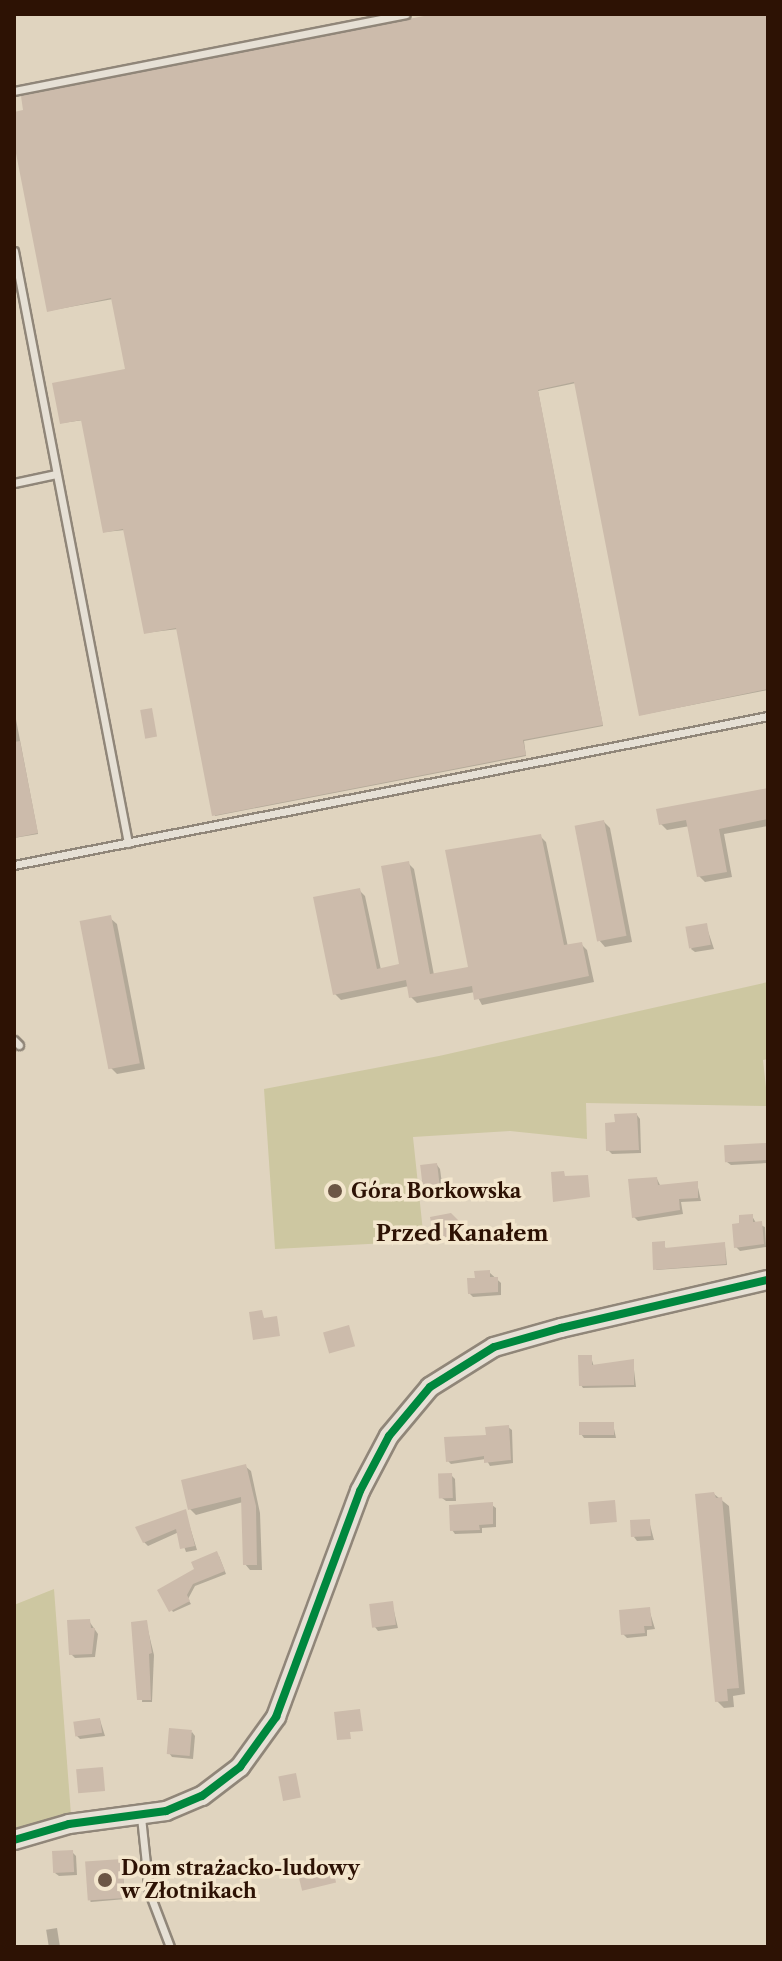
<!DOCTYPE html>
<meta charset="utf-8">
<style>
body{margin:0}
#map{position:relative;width:782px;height:1961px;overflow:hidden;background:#e0d4bf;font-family:"Libre Caslon Text",serif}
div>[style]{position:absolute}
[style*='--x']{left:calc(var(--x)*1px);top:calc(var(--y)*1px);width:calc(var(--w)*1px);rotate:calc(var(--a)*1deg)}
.green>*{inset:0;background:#cdc7a1}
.shadow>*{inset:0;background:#0003;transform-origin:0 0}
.building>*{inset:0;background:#ccbbab;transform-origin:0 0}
.roads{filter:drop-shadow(2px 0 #908679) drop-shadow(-2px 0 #908679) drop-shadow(0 2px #908679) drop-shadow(0 -2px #908679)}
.service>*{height:7px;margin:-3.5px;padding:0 3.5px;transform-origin:3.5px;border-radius:3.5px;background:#e6e0d5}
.tertiary>*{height:18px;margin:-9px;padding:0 9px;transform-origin:9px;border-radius:9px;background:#e6e0d5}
.cycleway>*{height:8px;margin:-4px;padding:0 4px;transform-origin:4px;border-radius:4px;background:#00873e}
.dots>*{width:22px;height:22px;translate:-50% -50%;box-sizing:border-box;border:4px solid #f3e6cd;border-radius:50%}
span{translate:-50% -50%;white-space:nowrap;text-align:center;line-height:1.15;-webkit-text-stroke:7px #f3e6cd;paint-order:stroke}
.poi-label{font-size:20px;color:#2d1204;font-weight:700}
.left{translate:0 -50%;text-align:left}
.neighbourhood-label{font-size:22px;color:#2d1204;font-weight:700}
.frame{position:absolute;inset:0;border:16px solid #2d1204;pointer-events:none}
</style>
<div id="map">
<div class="green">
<i style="clip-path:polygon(768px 982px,768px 1059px,763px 1060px,768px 1106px,586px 1103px,587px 1139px,510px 1131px,413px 1137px,424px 1241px,275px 1249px,264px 1089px,439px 1056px)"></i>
<i style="clip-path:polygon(54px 1589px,71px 1815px,14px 1829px,14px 1605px)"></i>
</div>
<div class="shadow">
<i style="clip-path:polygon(451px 14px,768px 14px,768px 690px,641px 715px,576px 383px,538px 391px,603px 726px,524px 741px,526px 756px,215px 816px,178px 629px,145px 633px,125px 530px,105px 532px,84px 420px,62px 423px,128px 370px,113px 299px,48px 311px,14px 133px,14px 114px)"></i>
<i style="clip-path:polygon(14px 709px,38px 834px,14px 838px)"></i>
<i style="clip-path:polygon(768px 790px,768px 826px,724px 834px,732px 877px,705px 882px,699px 876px,690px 826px,667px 830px,661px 824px)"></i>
<i style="clip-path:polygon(604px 822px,610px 828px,632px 942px,605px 947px,599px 940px)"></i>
<i style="clip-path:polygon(540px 836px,546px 842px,568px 947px,581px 944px,587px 950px,594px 982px,482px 1005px,475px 992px,417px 1003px,411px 997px,409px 986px,341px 1000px,335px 994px,359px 890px,365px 896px,381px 970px,401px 966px,408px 863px,414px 869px,434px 975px,470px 969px)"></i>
<i style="clip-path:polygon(110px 918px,117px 924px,145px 1069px,117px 1074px,111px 1068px)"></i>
<i style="clip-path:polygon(706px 925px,714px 949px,695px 952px,691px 949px)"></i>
<i style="clip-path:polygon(637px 1115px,640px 1119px,641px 1153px,612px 1154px,608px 1150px)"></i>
<i style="clip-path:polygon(765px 1145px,768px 1163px,731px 1165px,727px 1162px)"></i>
<i style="clip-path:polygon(437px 1165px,440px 1169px,443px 1191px,429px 1193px,425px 1189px)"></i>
<i style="clip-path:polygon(657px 1179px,661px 1187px,697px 1183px,701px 1201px,681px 1202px,683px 1214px,638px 1221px,634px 1217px)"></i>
<i style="clip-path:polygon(450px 1216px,460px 1225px,456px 1239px,438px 1243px)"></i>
<i style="clip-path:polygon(752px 1216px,756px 1223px,765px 1227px,766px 1247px,740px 1251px,736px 1247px)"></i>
<i style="clip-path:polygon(664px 1243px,666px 1250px,725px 1246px,727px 1265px,656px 1270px)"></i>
<i style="clip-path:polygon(489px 1272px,501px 1283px,501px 1295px,473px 1297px,469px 1293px,477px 1280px)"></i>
<i style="clip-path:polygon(591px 1357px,594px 1367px,633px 1361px,636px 1387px,583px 1388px,581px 1385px)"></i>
<i style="clip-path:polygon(613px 1424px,616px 1438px,584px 1438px,581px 1434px)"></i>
<i style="clip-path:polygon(508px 1427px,512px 1430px,513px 1463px,490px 1466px,486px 1459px,451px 1464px,448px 1461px)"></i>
<i style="clip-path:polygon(245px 1466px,251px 1471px,260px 1513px,262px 1570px,250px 1570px,245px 1564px,243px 1502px,196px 1515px,190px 1509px)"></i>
<i style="clip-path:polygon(451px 1475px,455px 1479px,456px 1501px,446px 1501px,442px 1498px)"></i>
<i style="clip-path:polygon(714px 1494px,729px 1506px,745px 1694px,733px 1696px,734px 1707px,724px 1708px,717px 1701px)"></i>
<i style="clip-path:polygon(492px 1505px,496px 1508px,496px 1527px,482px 1528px,482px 1533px,455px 1534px,452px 1530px)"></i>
<i style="clip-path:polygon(185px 1511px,197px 1550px,186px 1552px,179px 1532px,148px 1546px,144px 1542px)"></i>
<i style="clip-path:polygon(649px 1521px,654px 1540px,637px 1541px,634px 1537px)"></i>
<i style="clip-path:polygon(219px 1556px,226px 1574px,195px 1586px,188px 1599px,191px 1604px,173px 1612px,160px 1590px)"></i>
<i style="clip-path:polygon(392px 1603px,398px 1628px,378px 1631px,375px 1627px)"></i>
<i style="clip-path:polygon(649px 1609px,655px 1629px,647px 1630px,647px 1636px,627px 1638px,623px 1634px)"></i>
<i style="clip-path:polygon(89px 1621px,98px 1634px,95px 1657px,75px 1658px,71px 1654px)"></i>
<i style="clip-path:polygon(146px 1622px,154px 1655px,152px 1702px,142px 1702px)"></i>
<i style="clip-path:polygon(100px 1720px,105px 1736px,80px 1739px,76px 1735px)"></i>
<i style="clip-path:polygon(192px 1732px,195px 1736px,193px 1759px,172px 1757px,169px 1753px)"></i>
<i style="clip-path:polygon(72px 1852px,76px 1856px,77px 1875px,59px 1876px,55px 1873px)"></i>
<i style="clip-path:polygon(121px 1861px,126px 1899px,91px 1902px,90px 1901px)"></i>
<i style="left:57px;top:1928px;width:18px;height:11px;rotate:81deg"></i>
</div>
<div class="building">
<i style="clip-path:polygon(434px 14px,768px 14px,768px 689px,639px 716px,574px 382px,538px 390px,603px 725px,523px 740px,526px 755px,212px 816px,176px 628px,144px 634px,123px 529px,103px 533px,81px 420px,60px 424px,52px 383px,125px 369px,111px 298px,47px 312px,14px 143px,14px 112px,23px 110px,21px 96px)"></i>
<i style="left:152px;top:708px;width:29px;height:12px;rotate:80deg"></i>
<i style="clip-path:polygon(20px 741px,38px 833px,14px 838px,14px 742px)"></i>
<i style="clip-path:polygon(768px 788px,768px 819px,719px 829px,727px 872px,697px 877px,686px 820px,659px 825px,656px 809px)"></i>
<i style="left:604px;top:820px;width:118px;height:30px;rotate:79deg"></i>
<i style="clip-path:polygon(541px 834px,564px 945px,582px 942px,589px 976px,474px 1000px,472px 986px,409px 998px,406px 980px,333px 995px,313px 897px,360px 888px,377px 969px,399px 964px,381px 866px,409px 861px,430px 974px,468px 967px,445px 850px)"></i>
<i style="left:111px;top:915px;width:151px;height:32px;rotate:79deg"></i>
<i style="left:707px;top:923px;width:22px;height:22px;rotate:80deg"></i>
<i style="clip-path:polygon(637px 1113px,639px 1150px,606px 1151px,605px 1123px,615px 1122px,614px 1114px)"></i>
<i style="left:766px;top:1143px;width:17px;height:42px;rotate:87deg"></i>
<i style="left:437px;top:1163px;width:25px;height:17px;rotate:83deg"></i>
<i style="clip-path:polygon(564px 1171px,565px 1176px,588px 1175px,590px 1197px,553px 1202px,551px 1172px)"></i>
<i style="clip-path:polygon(657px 1177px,658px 1185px,698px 1181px,698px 1198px,679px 1199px,680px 1210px,632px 1218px,628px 1179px)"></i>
<i style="clip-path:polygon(451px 1213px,460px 1222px,456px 1238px,435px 1242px,430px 1217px)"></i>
<i style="clip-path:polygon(753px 1214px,753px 1222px,762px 1221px,764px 1244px,734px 1248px,732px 1224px,739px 1223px,739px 1215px)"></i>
<i style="clip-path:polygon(665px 1241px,665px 1248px,725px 1242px,726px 1264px,653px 1270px,652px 1242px)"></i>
<i style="clip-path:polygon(490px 1270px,490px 1277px,498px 1277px,498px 1292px,468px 1294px,467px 1278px,475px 1278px,474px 1271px)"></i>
<i style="clip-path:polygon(262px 1310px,264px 1318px,277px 1316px,280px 1336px,253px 1340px,249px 1312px)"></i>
<i style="left:349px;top:1325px;width:22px;height:27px;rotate:74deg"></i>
<i style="clip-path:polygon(578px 1355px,592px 1355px,592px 1365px,634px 1359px,634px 1385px,579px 1386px)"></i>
<i style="left:614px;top:1422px;width:13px;height:35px;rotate:90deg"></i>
<i style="clip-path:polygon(509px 1425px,511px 1460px,484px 1463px,484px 1456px,446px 1462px,444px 1437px,486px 1435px,485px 1427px)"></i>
<i style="clip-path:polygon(246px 1464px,256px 1506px,257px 1565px,243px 1565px,241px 1497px,188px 1510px,181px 1480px)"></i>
<i style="left:452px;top:1473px;width:25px;height:14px;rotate:88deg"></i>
<i style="clip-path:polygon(714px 1492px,716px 1498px,722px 1497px,739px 1688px,727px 1689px,728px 1701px,715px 1702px,695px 1494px)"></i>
<i style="left:615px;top:1500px;width:22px;height:27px;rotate:85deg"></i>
<i style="clip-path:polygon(493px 1502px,493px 1524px,479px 1525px,480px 1530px,450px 1531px,449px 1505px)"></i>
<i style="clip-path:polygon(186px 1509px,195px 1546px,180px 1549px,176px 1529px,143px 1543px,135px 1527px)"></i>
<i style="left:650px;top:1519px;width:17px;height:20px;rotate:87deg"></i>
<i style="clip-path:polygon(217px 1551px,225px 1571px,193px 1584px,187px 1595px,190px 1601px,169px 1612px,157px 1590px,194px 1569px,191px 1562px)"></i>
<i style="left:393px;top:1601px;width:24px;height:24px;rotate:83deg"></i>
<i style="clip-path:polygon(650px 1607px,652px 1626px,644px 1626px,645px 1633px,621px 1635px,619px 1610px)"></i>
<i style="clip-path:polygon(90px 1619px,91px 1628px,95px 1628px,92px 1654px,69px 1655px,67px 1620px)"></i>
<i style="clip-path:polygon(147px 1620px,152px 1653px,149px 1654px,151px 1700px,137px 1700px,131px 1622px)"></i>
<i style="clip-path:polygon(360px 1709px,363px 1731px,350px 1732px,351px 1739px,337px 1740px,334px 1712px)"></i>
<i style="left:100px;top:1718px;width:15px;height:27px;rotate:82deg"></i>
<i style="left:169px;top:1728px;width:23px;height:26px;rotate:5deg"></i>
<i style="left:103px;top:1767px;width:24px;height:27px;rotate:85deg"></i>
<i style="left:296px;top:1773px;width:25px;height:18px;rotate:79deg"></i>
<i style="left:73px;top:1850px;width:22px;height:21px;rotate:87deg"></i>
<i style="left:122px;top:1859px;width:39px;height:37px;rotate:86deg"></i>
<i style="left:331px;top:1862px;width:21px;height:35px;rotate:76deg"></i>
</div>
<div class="roads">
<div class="service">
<i style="--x:14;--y:91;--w:399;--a:-11.1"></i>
<i style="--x:14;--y:251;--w:603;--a:79.1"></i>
<i style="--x:14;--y:483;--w:43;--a:-12.1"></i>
<i style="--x:14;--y:865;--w:769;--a:-11.18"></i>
<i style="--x:14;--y:1040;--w:7;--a:45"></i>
<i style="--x:141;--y:1817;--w:75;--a:83.9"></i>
<i style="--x:149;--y:1892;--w:59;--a:69.1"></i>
</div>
<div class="tertiary">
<i style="--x:14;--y:1840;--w:57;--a:-16.2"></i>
<i style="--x:69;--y:1824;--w:98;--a:-7.6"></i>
<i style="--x:166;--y:1811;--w:39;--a:-23"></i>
<i style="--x:202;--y:1796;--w:48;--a:-37.3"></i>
<i style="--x:240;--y:1767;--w:62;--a:-54.2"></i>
<i style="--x:276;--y:1717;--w:241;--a:-69.6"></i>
<i style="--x:360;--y:1491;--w:62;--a:-62.2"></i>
<i style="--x:389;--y:1436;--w:64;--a:-50.1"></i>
<i style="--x:430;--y:1387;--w:75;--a:-32"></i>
<i style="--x:494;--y:1347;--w:70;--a:-15.8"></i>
<i style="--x:561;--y:1328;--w:212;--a:-13.1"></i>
</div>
</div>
<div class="cycleway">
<i style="--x:14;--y:1840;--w:57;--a:-16.2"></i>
<i style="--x:69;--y:1824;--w:98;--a:-7.6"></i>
<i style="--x:166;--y:1811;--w:39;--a:-23"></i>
<i style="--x:202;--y:1796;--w:48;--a:-37.3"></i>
<i style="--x:240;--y:1767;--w:62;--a:-54.2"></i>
<i style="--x:276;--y:1717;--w:241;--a:-69.6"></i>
<i style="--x:360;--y:1491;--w:62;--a:-62.2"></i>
<i style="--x:389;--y:1436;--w:64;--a:-50.1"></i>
<i style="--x:430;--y:1387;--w:75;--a:-32"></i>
<i style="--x:494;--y:1347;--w:70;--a:-15.8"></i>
<i style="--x:561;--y:1328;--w:212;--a:-13.1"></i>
</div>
<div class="dots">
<i style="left:335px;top:1191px;background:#6c5645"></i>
<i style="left:105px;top:1880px;background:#6c5645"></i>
</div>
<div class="poi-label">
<span class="left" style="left:351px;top:1191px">Góra Borkowska</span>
<span class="left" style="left:121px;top:1880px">Dom strażacko-ludowy<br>w Złotnikach</span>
</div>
<div class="neighbourhood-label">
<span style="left:462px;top:1234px">Przed Kanałem</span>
</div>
<div class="frame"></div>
</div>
